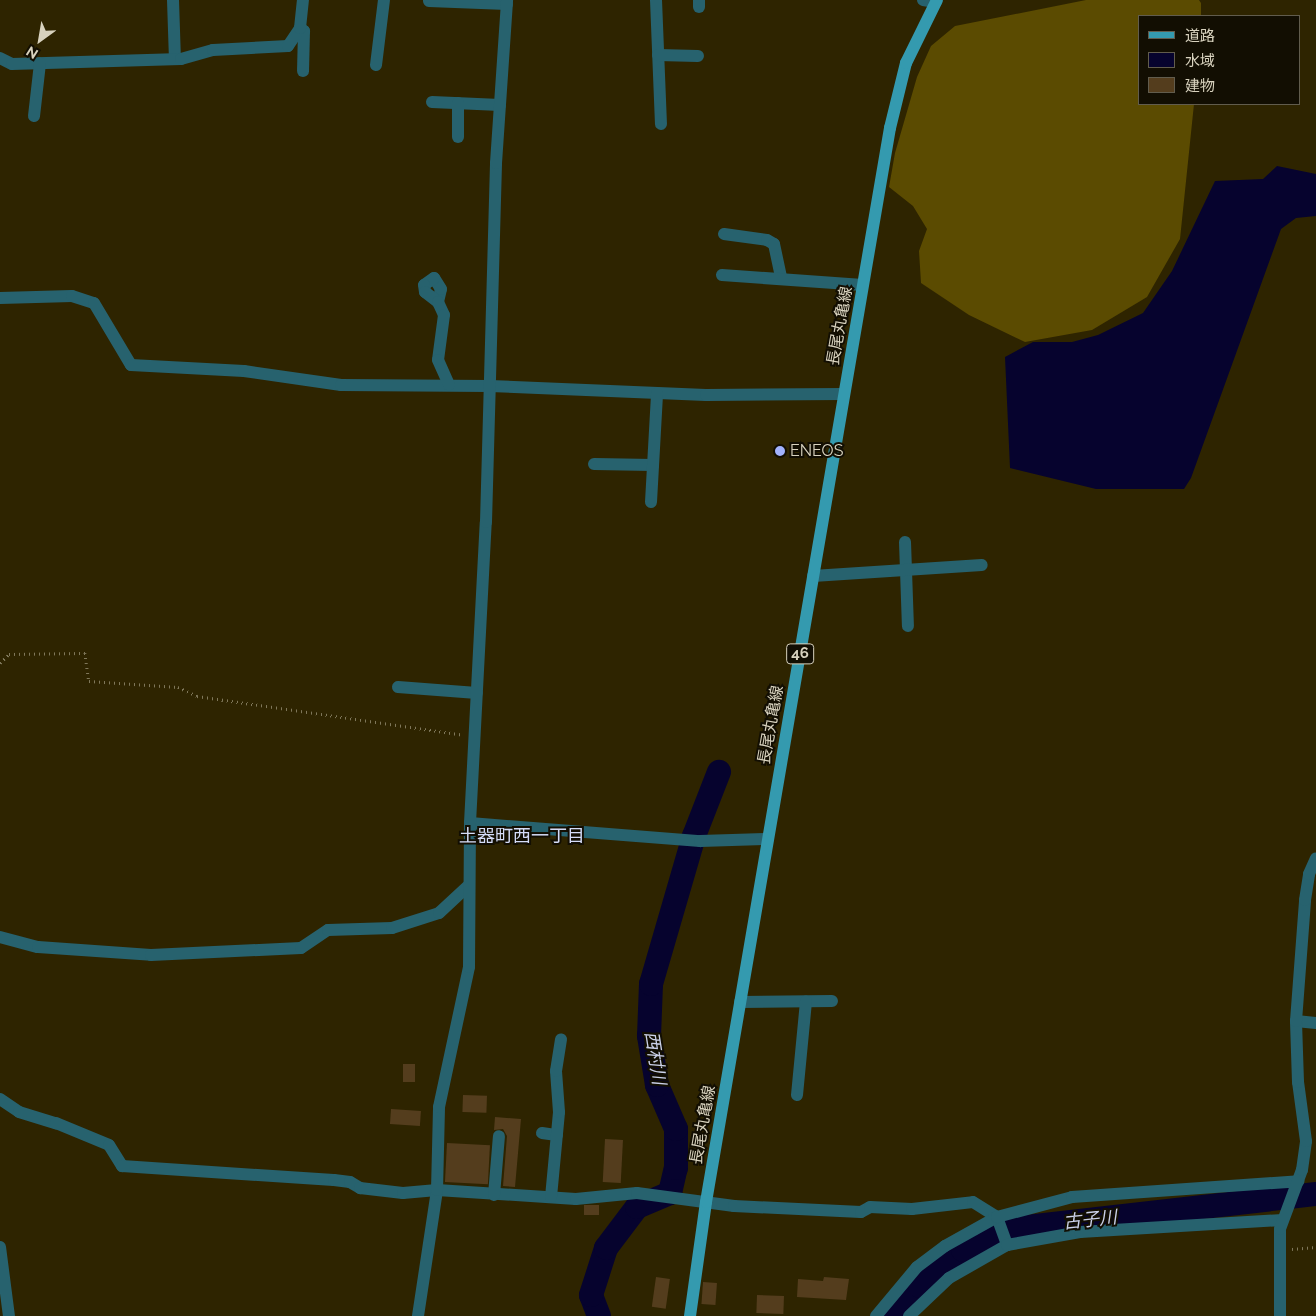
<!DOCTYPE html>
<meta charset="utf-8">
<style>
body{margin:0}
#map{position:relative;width:1316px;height:1316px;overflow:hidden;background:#2e2400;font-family:Raleway,"Noto Sans JP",sans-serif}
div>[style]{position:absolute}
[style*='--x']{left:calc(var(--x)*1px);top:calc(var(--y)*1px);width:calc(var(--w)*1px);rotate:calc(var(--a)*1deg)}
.forest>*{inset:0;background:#5b4b01}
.water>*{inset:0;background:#06032e}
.river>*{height:24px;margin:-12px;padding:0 12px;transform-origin:12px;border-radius:12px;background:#06032e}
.building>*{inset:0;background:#543d1d;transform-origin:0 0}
.path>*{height:2.5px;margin-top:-1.25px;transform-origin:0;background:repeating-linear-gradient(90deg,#7f775a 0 1px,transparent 0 5px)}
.minor>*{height:12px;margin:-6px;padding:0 6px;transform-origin:6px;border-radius:6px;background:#27626e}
.major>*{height:12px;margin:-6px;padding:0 6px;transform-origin:6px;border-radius:6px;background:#349aaf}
.dots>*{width:14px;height:14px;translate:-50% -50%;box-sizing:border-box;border:2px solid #120e02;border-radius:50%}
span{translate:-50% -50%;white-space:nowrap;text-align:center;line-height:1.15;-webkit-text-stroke:4px #120e02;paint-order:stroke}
.shield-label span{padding:1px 4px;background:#120e02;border:1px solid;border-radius:4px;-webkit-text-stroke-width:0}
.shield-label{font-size:15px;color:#d8d2be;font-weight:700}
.street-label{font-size:16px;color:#d8d2be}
.poi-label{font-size:16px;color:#d8d2be}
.left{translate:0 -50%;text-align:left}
.neighbourhood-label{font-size:18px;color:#d5dcf8}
.water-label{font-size:18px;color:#cbd1e9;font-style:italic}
.legend{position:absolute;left:1138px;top:15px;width:162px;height:90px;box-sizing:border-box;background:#120e02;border:1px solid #615c4d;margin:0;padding:6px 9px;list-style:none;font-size:15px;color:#d8d2be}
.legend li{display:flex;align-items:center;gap:10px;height:25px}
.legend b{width:25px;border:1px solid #615c4d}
.north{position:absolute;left:15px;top:15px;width:50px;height:50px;-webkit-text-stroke:4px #120e02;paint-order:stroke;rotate:212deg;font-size:14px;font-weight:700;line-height:20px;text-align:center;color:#d8d2be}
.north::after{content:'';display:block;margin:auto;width:18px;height:22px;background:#d8d2be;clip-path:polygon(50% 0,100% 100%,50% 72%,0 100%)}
</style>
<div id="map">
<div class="forest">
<i style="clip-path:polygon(1086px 0,1199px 0,1201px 3px,1201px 16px,1140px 16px,1140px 104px,1194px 104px,1180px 239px,1147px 297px,1092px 330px,1025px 342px,969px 315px,921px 283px,919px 251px,927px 229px,913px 206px,889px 187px,895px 153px,917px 77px,931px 46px,955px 26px)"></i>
</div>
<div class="water">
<i style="clip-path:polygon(1277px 166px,1316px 174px,1316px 216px,1296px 218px,1281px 229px,1191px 478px,1184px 489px,1096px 489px,1010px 468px,1005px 357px,1033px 342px,1072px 342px,1098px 335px,1143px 313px,1172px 271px,1215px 181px,1263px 179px)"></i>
</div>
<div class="river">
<i style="--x:599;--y:1316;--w:22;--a:-111"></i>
<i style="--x:591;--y:1295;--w:49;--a:-72.3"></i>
<i style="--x:606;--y:1248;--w:51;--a:-52.9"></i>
<i style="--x:637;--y:1207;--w:36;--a:-23"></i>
<i style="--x:670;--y:1193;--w:26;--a:-77"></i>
<i style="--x:676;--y:1168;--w:39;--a:-90"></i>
<i style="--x:676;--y:1129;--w:48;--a:-113.4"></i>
<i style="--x:657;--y:1085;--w:50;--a:-99.3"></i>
<i style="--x:649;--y:1036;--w:52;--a:-87.8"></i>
<i style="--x:651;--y:984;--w:154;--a:-73.8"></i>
<i style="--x:694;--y:836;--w:69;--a:-68.7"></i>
<i style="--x:895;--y:1316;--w:39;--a:-50"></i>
<i style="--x:920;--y:1286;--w:56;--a:-39.9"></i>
<i style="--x:963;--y:1250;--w:59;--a:-21.8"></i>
<i style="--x:1018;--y:1228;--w:300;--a:-6.5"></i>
</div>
<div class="building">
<i style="left:403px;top:1064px;width:12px;height:18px"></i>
<i style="left:463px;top:1095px;width:24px;height:17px;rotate:2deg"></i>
<i style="left:391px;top:1109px;width:30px;height:15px;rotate:4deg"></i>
<i style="clip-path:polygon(495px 1117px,521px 1119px,515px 1187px,503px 1186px,507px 1136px,503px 1129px,494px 1130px)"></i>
<i style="left:605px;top:1139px;width:18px;height:43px;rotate:3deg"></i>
<i style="left:447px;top:1143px;width:43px;height:39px;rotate:3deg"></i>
<i style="left:599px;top:1205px;width:10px;height:15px;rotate:90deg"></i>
<i style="left:656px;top:1277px;width:14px;height:30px;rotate:8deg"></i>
<i style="clip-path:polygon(824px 1277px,849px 1279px,846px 1300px,797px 1297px,798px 1279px,823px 1281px)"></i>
<i style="left:703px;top:1282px;width:14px;height:22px;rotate:4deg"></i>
<i style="left:757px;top:1295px;width:27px;height:18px;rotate:2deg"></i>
</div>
<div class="path">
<i style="--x:0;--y:663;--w:13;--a:-45"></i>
<i style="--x:9;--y:654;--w:76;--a:-0.8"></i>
<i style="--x:85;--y:653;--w:28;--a:82"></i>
<i style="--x:89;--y:681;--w:89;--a:3.9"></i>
<i style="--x:178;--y:687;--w:21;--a:25"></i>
<i style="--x:197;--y:696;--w:269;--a:8.3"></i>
<i style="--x:1292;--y:1249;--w:24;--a:-5"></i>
</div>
<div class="minor">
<i style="--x:173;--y:0;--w:59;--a:88.1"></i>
<i style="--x:656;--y:0;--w:124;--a:87.7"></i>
<i style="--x:923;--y:0;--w:13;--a:9"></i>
<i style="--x:429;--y:1;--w:78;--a:2.2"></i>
<i style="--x:699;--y:7;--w:7;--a:-90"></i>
<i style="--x:300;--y:28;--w:5;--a:37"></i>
<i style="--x:304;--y:31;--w:40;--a:91.4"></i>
<i style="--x:658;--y:55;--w:40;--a:1.4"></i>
<i style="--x:0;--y:58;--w:13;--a:27"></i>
<i style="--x:12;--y:64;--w:169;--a:-1.7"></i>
<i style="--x:181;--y:59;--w:33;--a:-16"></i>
<i style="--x:213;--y:50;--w:75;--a:-3.1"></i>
<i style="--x:288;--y:46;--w:22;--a:-56"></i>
<i style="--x:300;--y:28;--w:28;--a:-84"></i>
<i style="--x:376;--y:65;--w:65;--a:-83"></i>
<i style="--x:432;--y:102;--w:68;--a:2.5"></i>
<i style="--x:34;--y:116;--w:53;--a:-83.5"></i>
<i style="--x:458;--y:137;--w:34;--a:-90"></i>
<i style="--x:724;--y:234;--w:43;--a:7.9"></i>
<i style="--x:767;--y:240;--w:8;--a:30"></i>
<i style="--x:774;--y:244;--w:34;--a:78"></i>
<i style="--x:722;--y:275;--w:141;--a:4.1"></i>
<i style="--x:0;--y:298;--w:72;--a:-1.6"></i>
<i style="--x:72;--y:296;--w:23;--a:18"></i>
<i style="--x:94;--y:303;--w:72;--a:59.2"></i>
<i style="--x:131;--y:365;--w:113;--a:3"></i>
<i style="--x:244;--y:371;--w:98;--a:8.2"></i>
<i style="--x:341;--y:385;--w:149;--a:0.4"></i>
<i style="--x:490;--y:386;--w:216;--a:2.4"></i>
<i style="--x:706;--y:395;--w:138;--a:-0.4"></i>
<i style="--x:438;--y:302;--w:13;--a:-77"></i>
<i style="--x:441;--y:289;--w:13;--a:-122"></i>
<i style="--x:434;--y:278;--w:12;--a:145"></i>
<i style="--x:424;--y:285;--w:7;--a:82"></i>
<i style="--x:425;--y:292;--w:16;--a:38"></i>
<i style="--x:438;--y:302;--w:14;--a:65"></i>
<i style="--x:444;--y:315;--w:45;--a:97.6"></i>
<i style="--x:438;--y:360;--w:27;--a:66"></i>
<i style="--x:594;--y:464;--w:59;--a:1"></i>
<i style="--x:651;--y:502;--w:109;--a:-86.8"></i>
<i style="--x:905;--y:542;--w:84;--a:88"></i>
<i style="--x:813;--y:576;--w:169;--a:-3.7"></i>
<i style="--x:398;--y:687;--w:79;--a:4.3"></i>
<i style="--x:470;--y:823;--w:231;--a:4.5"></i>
<i style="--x:700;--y:841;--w:68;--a:-1.7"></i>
<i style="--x:0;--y:937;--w:39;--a:15"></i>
<i style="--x:38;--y:947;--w:113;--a:4"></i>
<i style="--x:151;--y:955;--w:150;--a:-2.7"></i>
<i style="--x:301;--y:948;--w:32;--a:-34"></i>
<i style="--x:328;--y:930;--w:64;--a:-1.8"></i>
<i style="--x:392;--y:928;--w:49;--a:-17.7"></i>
<i style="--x:439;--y:913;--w:41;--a:-43"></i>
<i style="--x:740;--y:1002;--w:92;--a:-0.6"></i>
<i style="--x:1296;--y:1021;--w:20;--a:6"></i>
<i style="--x:797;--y:1095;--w:94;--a:-84.5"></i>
<i style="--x:0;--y:1099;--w:23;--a:34"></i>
<i style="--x:19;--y:1112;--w:39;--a:17"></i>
<i style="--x:56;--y:1123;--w:57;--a:22.5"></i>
<i style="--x:109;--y:1145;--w:25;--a:58"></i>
<i style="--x:122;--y:1166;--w:212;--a:3.8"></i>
<i style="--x:334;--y:1180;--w:16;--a:7"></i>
<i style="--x:350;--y:1182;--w:12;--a:31"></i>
<i style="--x:360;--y:1188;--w:43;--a:6.6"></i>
<i style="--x:403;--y:1193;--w:34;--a:-5"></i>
<i style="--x:437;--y:1190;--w:139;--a:3.7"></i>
<i style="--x:576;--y:1199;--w:61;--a:-5.6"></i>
<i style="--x:637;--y:1193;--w:98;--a:7.6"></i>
<i style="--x:734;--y:1206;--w:127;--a:2.7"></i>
<i style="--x:861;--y:1212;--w:10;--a:-29"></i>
<i style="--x:870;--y:1207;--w:42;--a:2.7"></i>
<i style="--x:912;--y:1209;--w:61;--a:-6.5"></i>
<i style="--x:973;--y:1202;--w:28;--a:32"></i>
<i style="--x:997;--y:1217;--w:30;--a:70"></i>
<i style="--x:542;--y:1133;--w:15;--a:8"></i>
<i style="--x:494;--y:1195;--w:59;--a:-85.2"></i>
<i style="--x:551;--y:1197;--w:85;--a:-84.6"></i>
<i style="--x:559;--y:1112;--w:41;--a:-94.2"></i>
<i style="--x:556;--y:1071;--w:32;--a:-81"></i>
<i style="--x:0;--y:1247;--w:70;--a:82.6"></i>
<i style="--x:418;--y:1316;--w:127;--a:-81.4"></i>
<i style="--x:437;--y:1190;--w:83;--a:-88.6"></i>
<i style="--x:439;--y:1107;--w:143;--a:-77.9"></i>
<i style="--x:469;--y:967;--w:144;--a:-89.6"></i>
<i style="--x:470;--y:823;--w:301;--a:-87"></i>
<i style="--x:486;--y:522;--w:359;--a:-88.4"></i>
<i style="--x:496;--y:163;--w:163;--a:-86.1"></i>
<i style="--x:876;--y:1316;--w:64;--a:-50.1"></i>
<i style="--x:917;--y:1267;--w:35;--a:-37"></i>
<i style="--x:945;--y:1246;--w:60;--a:-29.1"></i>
<i style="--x:997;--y:1217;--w:78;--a:-14.9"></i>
<i style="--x:1072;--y:1197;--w:227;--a:-4"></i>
<i style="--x:909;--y:1316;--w:55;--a:-43.5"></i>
<i style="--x:949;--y:1278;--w:67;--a:-29.6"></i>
<i style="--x:1007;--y:1245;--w:74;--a:-10.1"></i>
<i style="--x:1080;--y:1232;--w:203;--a:-3.4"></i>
<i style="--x:1280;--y:1316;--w:87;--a:-90"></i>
<i style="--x:1280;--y:1229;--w:63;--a:-69.6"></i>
<i style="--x:1302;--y:1170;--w:29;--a:-82"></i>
<i style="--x:1306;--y:1141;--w:60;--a:-97.7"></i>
<i style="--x:1298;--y:1082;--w:61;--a:-91.9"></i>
<i style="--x:1296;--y:1021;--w:121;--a:-85.7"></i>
<i style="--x:1305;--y:900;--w:26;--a:-81"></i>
<i style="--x:1309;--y:874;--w:17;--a:-66"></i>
</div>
<div class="major">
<i style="--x:690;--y:1316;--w:115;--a:-82"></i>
<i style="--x:706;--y:1202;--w:1090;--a:-80.28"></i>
<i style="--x:890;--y:128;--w:67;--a:-76.2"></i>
<i style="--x:906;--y:63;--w:70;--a:-63.8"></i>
</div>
<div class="dots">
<i style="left:780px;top:451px;background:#a2b2fd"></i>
</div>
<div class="shield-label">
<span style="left:800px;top:654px">46</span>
</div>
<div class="street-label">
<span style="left:840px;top:326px;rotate:-80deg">長尾丸亀線</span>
<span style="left:771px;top:725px;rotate:-80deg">長尾丸亀線</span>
<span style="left:703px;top:1125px;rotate:-80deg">長尾丸亀線</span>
</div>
<div class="poi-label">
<span class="left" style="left:790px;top:451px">ENEOS</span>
</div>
<div class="neighbourhood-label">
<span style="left:522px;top:836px">土器町西一丁目</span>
</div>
<div class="water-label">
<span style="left:655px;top:1058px;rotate:81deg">西村川</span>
<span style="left:1090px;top:1220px;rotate:-6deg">古子川</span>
</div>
<ul class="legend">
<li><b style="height:6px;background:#349aaf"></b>道路</li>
<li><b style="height:14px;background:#06032e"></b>水域</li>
<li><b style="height:14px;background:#543d1d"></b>建物</li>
</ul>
<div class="north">N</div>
</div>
